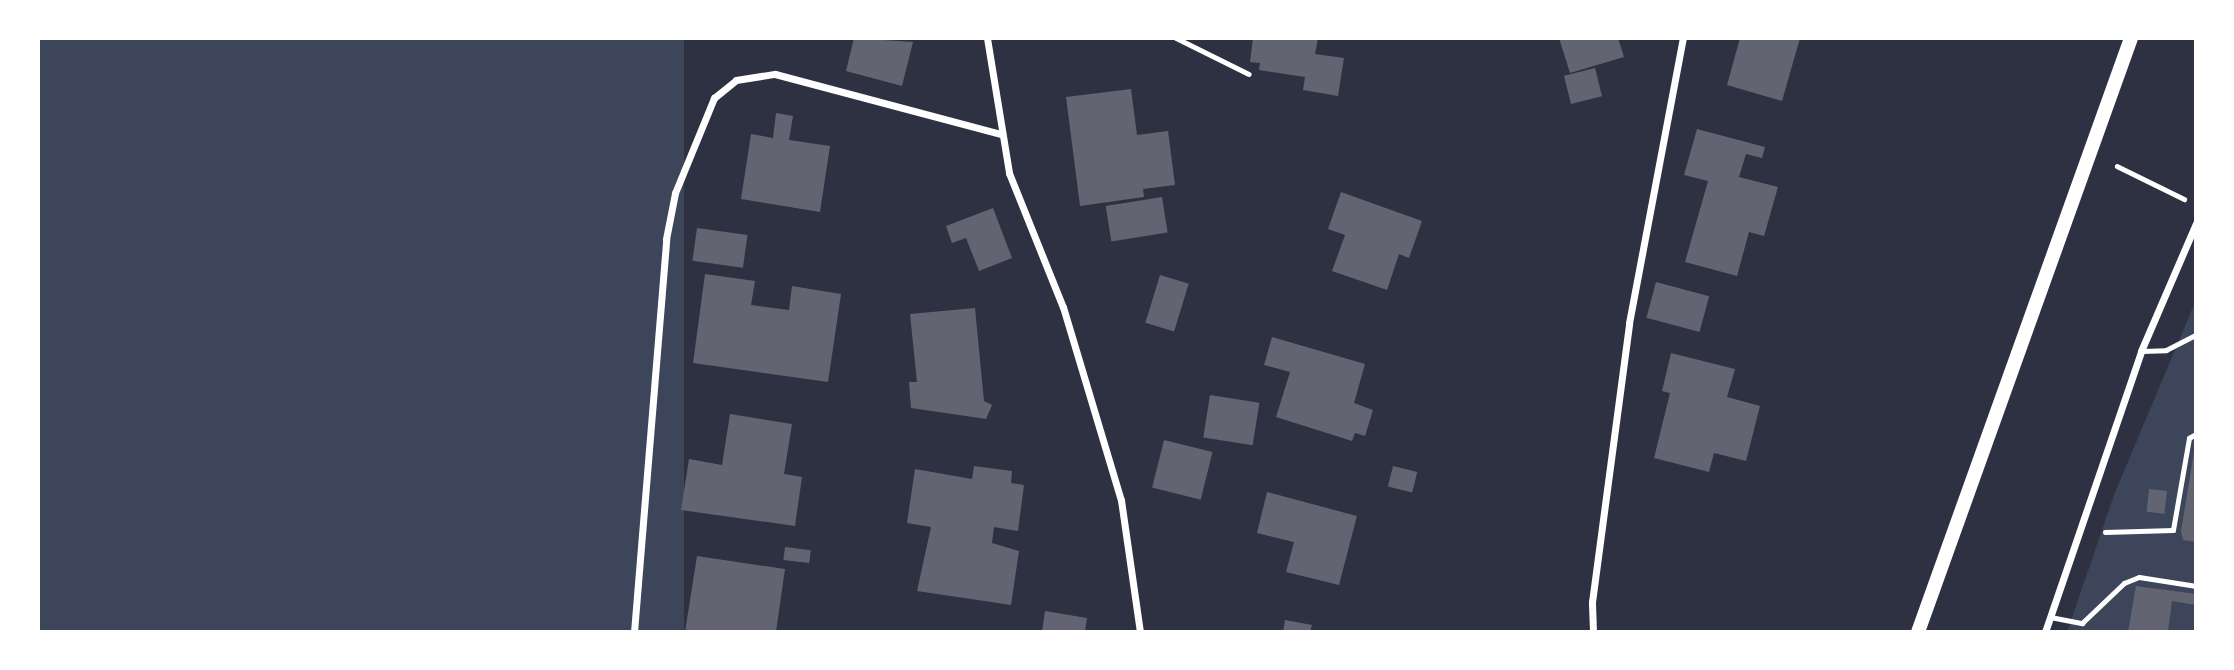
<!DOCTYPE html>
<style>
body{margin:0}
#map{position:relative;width:2234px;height:670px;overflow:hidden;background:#2d3142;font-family:"PT Sans",sans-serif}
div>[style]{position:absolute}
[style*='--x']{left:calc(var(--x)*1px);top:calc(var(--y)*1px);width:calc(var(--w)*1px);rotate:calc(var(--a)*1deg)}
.green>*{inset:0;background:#3c4559;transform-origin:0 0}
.building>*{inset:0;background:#626471;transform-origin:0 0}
.path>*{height:4.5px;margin:-2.25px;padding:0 2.25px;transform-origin:2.25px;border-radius:2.25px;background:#fff}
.service>*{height:5px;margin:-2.5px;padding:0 2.5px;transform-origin:2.5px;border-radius:2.5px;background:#fff}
.minor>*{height:7px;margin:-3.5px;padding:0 3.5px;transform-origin:3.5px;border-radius:3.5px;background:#fff}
.secondary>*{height:14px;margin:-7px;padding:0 7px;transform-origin:7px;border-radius:7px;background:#fff}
span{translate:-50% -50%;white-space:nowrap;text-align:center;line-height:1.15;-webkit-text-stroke:6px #fff;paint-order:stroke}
.frame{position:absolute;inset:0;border:40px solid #fff;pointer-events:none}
</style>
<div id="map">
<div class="green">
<i style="left:38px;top:39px;width:646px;height:592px"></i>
<i style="clip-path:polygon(2195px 302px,2195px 631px,2067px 632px,2114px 495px)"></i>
</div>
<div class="building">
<i style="clip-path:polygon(854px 38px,913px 42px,902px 86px,846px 71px)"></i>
<i style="clip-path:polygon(1253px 38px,1318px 38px,1315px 54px,1344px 58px,1338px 96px,1303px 90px,1305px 77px,1259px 70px,1260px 63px,1250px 62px)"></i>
<i style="clip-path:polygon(1559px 38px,1618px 38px,1624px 57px,1570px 73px)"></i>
<i style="clip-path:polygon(1740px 38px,1800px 38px,1782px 101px,1727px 85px)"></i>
<i style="left:1595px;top:68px;width:29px;height:32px;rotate:76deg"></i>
<i style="clip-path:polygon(1131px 89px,1137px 135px,1168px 131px,1175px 185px,1143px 189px,1144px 197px,1080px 206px,1066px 97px)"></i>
<i style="clip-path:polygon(776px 113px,793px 116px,789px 140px,830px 146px,820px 212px,741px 199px,751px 134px,773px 138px)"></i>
<i style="clip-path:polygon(1697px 129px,1765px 147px,1762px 158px,1746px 154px,1739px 177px,1778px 187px,1764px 236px,1749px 232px,1737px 276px,1685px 262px,1708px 181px,1684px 175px)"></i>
<i style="clip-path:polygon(1341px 192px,1422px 221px,1409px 258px,1399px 254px,1387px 290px,1332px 271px,1345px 235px,1328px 229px)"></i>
<i style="left:1162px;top:197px;width:36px;height:57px;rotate:81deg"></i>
<i style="clip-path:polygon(993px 208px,1012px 258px,979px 271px,966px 238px,952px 243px,946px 226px)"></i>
<i style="left:697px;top:228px;width:51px;height:33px;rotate:8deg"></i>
<i style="clip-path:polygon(705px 274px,755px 281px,751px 305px,789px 310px,792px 286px,841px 294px,828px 382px,693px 363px)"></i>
<i style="left:1160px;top:275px;width:30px;height:50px;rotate:17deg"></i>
<i style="left:1656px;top:282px;width:55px;height:37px;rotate:15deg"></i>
<i style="clip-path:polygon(975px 308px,984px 401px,992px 405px,986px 419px,911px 408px,909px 382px,917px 382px,910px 314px)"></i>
<i style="clip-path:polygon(1272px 337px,1365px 364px,1354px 403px,1373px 410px,1365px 436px,1355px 433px,1352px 441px,1276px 417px,1290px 372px,1264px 365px)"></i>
<i style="clip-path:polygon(1671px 353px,1735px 369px,1727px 397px,1760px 406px,1746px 461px,1714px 453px,1709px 472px,1654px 458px,1670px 393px,1662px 391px)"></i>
<i style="left:1210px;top:395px;width:50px;height:43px;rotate:9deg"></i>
<i style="clip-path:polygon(730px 414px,792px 424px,784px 474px,802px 477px,795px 526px,681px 510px,689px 459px,722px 465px)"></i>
<i style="left:1164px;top:440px;width:50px;height:49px;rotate:14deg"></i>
<i style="clip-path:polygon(2196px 440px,2196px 542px,2183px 540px,2181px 531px)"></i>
<i style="clip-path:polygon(974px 466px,1012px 471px,1011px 483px,1024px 485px,1018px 531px,994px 527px,992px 543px,1019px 551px,1011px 605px,917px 591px,931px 527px,907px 523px,915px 469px,972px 479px)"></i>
<i style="left:1393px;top:466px;width:25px;height:21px;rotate:14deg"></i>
<i style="left:2149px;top:489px;width:18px;height:23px;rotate:6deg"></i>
<i style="clip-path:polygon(1267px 492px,1357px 516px,1339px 585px,1286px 572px,1294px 542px,1257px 533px)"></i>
<i style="left:785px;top:547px;width:26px;height:13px;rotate:7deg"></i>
<i style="clip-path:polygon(697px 556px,785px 569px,776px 632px,685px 632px)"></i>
<i style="clip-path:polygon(2136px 586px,2196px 594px,2196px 605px,2172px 601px,2168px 632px,2128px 632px)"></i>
<i style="clip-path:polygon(1045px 611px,1087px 618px,1085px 632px,1042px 632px)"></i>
<i style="clip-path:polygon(1285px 620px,1312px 625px,1310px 632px,1283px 632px)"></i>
</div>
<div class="path">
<i style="--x:2117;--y:166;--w:75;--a:26.2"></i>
<i style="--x:2105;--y:532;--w:68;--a:-1.7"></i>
<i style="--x:2173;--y:530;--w:93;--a:-80.1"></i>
<i style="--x:2189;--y:438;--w:8;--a:-30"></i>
</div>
<div class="service">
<i style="--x:1176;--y:38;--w:81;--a:26.3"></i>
<i style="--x:2141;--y:351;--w:25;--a:-2"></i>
<i style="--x:2166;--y:350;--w:34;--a:-27"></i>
<i style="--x:2050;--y:617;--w:33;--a:11"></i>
<i style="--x:2082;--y:623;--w:58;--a:-43.6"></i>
<i style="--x:2124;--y:583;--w:16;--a:-22"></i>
<i style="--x:2139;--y:577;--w:58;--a:9"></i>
</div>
<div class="minor">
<i style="--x:987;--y:38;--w:137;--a:80.7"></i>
<i style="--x:1009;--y:173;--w:144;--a:68.1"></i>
<i style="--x:1063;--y:307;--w:202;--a:73.3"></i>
<i style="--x:1121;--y:500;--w:133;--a:81.8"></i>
<i style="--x:634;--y:632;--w:394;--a:-85.3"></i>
<i style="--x:666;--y:239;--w:47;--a:-78.9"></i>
<i style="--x:675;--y:193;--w:103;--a:-67.7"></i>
<i style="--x:714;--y:98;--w:28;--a:-39"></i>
<i style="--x:736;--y:80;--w:39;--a:-9"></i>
<i style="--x:775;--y:74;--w:234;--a:14.9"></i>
<i style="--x:1593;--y:632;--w:30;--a:-92"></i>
<i style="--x:1592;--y:602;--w:281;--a:-82.4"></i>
<i style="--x:1629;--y:323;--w:290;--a:-79.3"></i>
<i style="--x:2045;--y:632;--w:297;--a:-71.1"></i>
<i style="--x:2141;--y:351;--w:139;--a:-66.7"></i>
</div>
<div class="secondary">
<i style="--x:1918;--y:632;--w:631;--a:-70.27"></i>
</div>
<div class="frame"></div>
</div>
